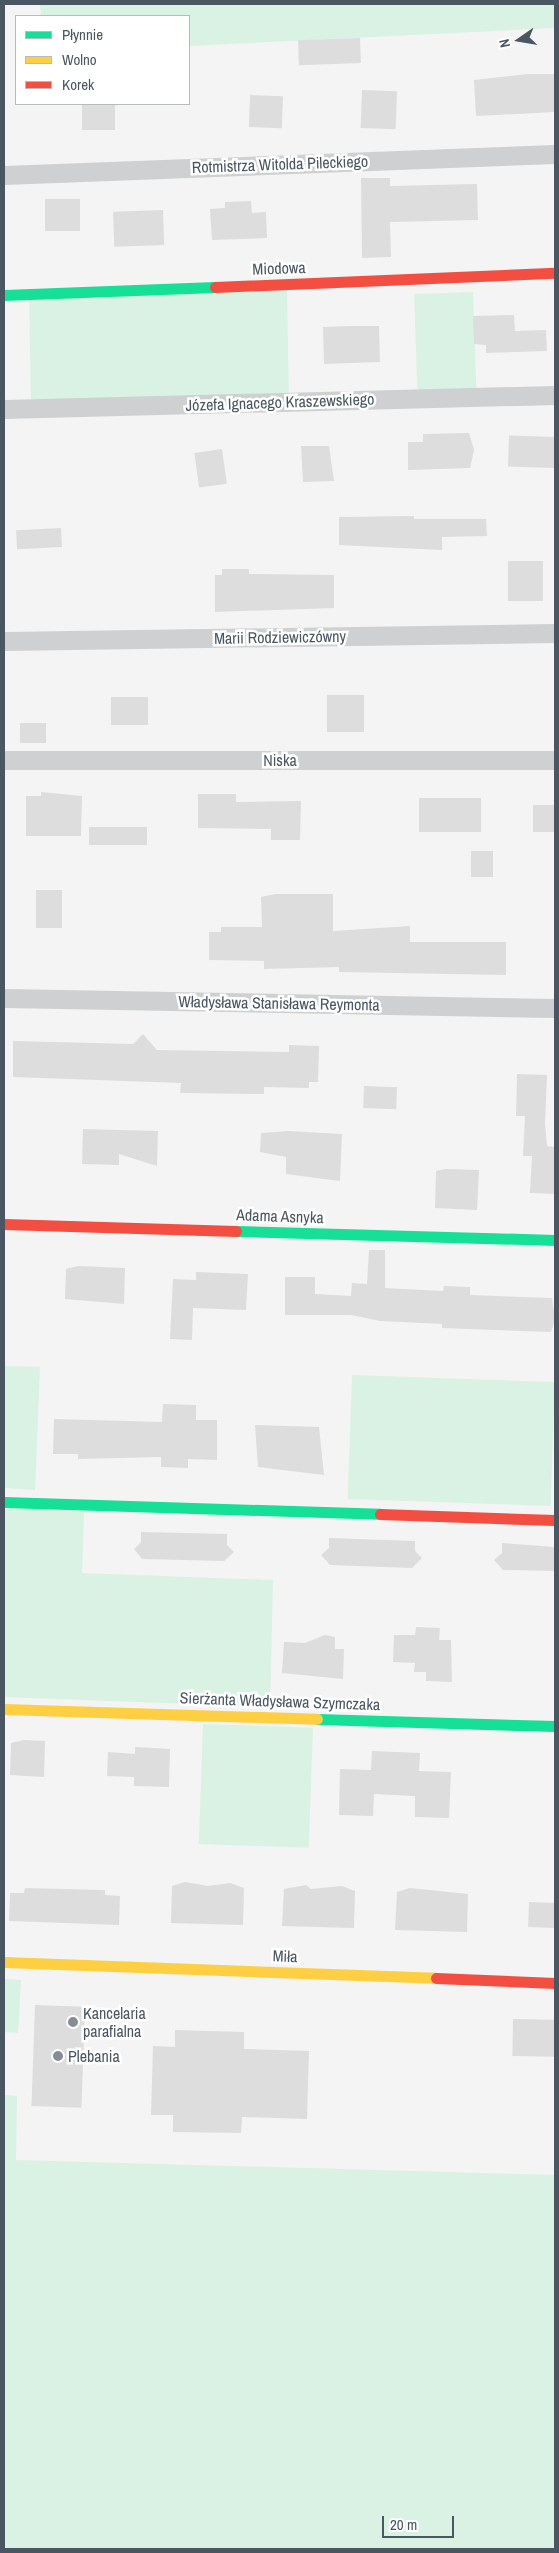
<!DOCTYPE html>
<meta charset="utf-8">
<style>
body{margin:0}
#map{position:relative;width:559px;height:2553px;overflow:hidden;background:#f4f4f4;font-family:"Archivo Narrow",sans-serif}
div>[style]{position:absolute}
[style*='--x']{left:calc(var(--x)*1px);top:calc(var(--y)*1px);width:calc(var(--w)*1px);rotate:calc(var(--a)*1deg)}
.green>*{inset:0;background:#d9f2e3;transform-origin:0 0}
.building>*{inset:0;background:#ddddde;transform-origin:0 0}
.street>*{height:19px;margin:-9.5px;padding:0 9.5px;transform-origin:9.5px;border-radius:9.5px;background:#ced0d2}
.fast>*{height:11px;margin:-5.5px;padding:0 5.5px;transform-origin:5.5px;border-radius:5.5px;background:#16e098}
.slow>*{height:11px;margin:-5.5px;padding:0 5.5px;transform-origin:5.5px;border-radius:5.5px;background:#ffcf43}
.jam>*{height:11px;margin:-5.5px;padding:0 5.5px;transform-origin:5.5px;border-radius:5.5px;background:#f24e42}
.dots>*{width:14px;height:14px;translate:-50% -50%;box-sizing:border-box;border:2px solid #fff;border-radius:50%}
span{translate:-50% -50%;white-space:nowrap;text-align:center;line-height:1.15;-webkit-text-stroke:5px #fff;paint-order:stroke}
.street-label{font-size:16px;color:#4a5661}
.poi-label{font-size:16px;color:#4a5661}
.left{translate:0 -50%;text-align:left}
.frame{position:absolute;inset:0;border:5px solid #4a5661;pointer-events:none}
.legend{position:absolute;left:15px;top:15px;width:175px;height:90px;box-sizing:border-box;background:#fff;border:1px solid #b7bbc0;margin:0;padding:6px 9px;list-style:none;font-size:15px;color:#4a5661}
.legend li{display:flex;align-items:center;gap:10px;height:25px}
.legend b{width:25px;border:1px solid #b7bbc0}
.north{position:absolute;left:494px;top:15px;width:50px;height:50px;-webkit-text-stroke:4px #fff;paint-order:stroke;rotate:257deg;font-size:14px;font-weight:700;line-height:20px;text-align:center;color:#4a5661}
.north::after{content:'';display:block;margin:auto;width:18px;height:22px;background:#4a5661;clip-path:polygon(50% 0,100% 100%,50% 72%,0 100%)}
.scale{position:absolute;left:382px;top:2516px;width:72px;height:22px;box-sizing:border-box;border:2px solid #4a5661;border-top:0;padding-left:6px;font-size:15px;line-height:18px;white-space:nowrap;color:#4a5661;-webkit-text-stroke:4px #fff;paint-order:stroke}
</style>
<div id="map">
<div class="green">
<i style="clip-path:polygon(40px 4px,555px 4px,555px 28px,189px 46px,189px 16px,41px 16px)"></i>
<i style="left:287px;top:291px;width:104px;height:258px;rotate:89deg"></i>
<i style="left:473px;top:292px;width:98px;height:59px;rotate:88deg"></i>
<i style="clip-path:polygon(4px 1366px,40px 1367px,35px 1490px,4px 1488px)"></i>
<i style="left:352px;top:1375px;width:203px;height:124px;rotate:2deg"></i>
<i style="clip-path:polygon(4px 1509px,84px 1511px,82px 1573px,273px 1580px,270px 1707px,4px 1697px)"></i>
<i style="left:203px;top:1724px;width:110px;height:120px;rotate:2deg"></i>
<i style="left:4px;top:1979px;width:17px;height:53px;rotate:3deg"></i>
<i style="clip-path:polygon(4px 2095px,17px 2096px,16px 2160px,555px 2175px,555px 2549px,4px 2549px)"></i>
</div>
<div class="building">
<i style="left:360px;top:38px;width:25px;height:62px;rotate:88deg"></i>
<i style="clip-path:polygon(528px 74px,555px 74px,555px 112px,476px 116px,474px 80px)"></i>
<i style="left:362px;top:90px;width:35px;height:38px;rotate:2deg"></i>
<i style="left:250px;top:95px;width:33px;height:32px;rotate:2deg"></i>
<i style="left:82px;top:104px;width:33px;height:26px"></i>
<i style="clip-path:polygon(361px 178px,390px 178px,390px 186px,477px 184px,478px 220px,390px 222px,391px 257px,362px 258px)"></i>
<i style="left:80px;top:199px;width:32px;height:35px;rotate:90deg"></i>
<i style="clip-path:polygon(251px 201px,252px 213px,266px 212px,267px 238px,212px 240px,210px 209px,225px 208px,225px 202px)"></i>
<i style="left:163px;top:210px;width:35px;height:50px;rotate:88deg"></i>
<i style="clip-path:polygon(514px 315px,515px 331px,546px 330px,547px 351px,486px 353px,486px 345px,474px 344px,473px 316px)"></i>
<i style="clip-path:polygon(351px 326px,379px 326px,380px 362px,324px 364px,323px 327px)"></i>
<i style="clip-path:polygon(469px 433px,474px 450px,470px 468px,408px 470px,408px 442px,423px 442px,423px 434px)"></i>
<i style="left:555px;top:437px;width:31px;height:46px;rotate:92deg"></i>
<i style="clip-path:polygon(301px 446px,329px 446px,334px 481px,303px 482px)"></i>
<i style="left:222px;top:449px;width:35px;height:28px;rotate:82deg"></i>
<i style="clip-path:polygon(414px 516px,414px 519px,486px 519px,487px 536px,442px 537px,442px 550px,339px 545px,339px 517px)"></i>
<i style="left:61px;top:528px;width:19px;height:45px;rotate:87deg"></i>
<i style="left:508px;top:561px;width:35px;height:40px"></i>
<i style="clip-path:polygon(222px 569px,249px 569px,249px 574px,334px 575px,334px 608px,215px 612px,215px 575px,222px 575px)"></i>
<i style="left:364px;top:695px;width:37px;height:37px;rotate:90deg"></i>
<i style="left:111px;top:697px;width:37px;height:28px"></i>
<i style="left:20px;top:723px;width:26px;height:20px"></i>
<i style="clip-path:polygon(41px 792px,82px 796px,81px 836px,26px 836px,26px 796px,41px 796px)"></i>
<i style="clip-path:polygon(198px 794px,236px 794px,236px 802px,301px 801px,300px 840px,271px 840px,271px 829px,198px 828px)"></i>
<i style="left:419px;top:798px;width:62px;height:34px"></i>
<i style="left:533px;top:805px;width:22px;height:27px"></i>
<i style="left:89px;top:827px;width:58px;height:18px"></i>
<i style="left:471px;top:851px;width:22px;height:26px"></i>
<i style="left:36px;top:890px;width:26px;height:38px"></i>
<i style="clip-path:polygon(275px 894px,333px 894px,333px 931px,410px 926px,410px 942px,506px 942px,506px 975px,339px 972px,339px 967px,264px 969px,264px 961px,209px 960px,209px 932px,221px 932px,221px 927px,262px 927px,261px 897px)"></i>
<i style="clip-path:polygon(143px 1034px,157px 1050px,289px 1052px,289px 1045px,319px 1046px,318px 1082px,309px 1082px,309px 1088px,264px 1087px,264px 1094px,180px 1093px,181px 1083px,13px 1077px,13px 1041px,133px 1044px)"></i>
<i style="clip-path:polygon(517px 1074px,547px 1075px,545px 1124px,547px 1146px,555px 1147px,555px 1194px,530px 1193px,532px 1156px,523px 1156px,525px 1116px,516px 1116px)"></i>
<i style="left:364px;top:1086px;width:33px;height:22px;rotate:2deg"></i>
<i style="clip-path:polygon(83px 1129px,158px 1131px,157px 1166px,119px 1154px,119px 1165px,82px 1164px)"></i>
<i style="clip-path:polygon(288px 1131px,342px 1134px,340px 1181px,286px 1174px,286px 1157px,260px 1152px,261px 1133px)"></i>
<i style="clip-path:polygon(445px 1169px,479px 1170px,477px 1210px,435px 1208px,436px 1171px)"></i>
<i style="clip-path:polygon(369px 1250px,385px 1250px,385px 1288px,443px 1291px,444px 1286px,470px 1287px,470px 1295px,552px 1298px,555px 1319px,551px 1332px,442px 1328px,442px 1324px,380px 1321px,351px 1315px,285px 1315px,285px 1277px,315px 1277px,315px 1294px,351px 1296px,352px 1283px,367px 1284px)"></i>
<i style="clip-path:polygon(78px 1266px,125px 1268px,124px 1304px,65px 1299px,66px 1269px)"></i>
<i style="clip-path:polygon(196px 1272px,248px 1274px,246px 1310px,193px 1308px,192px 1340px,170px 1339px,173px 1279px,196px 1280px)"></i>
<i style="clip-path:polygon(163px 1404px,196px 1405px,196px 1420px,217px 1420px,217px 1460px,188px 1459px,188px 1468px,161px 1467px,161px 1457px,78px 1459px,78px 1454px,53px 1454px,54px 1419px,162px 1422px)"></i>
<i style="clip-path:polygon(255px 1425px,319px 1427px,324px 1475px,258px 1467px)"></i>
<i style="clip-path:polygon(141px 1532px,227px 1534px,227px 1545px,234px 1552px,224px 1561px,142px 1559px,134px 1549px,141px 1542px)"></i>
<i style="clip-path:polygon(329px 1538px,415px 1541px,415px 1551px,422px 1558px,412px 1568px,330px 1565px,321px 1555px,329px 1548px)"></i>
<i style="clip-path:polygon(502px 1543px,555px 1547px,555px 1571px,503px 1570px,494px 1560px,502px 1553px)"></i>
<i style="clip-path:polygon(416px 1627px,440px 1628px,439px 1640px,451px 1640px,452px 1682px,426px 1681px,426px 1672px,414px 1672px,415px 1663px,393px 1662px,394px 1635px,415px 1635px)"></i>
<i style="clip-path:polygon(325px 1635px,335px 1637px,335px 1649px,344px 1649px,343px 1679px,282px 1673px,284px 1642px,305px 1643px)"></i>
<i style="clip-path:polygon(24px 1740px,45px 1741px,44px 1777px,10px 1775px,11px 1743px)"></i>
<i style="clip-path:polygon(135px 1747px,170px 1749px,169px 1787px,134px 1786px,134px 1777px,107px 1776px,108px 1752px,135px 1754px)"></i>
<i style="clip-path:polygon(372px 1751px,420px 1753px,419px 1771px,451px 1772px,449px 1818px,415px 1817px,415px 1796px,394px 1795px,374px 1794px,373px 1816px,339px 1815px,340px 1769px,371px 1770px)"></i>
<i style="clip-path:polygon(185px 1882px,208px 1886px,230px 1883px,244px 1888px,243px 1925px,171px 1923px,172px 1886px)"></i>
<i style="clip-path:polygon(306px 1885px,311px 1889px,342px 1886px,355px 1891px,354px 1928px,282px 1926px,284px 1889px)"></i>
<i style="clip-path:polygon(25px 1888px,105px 1890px,105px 1895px,120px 1896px,119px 1925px,9px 1921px,10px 1893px,24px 1893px)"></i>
<i style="clip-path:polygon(410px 1888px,468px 1894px,467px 1932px,395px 1930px,397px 1892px)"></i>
<i style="left:529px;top:1902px;width:26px;height:25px;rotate:2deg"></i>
<i style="left:35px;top:2005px;width:50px;height:101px;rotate:2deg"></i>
<i style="left:513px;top:2019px;width:42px;height:37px;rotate:1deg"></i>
<i style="clip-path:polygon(175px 2030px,244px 2032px,244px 2049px,309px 2051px,307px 2119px,242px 2117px,241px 2133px,173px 2132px,173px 2115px,151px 2115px,153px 2046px,175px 2047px)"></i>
</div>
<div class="street">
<i style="--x:4;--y:175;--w:551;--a:-2.18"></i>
<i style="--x:4;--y:409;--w:551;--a:-1.46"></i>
<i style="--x:4;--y:641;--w:551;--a:-0.83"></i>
<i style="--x:4;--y:760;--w:551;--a:0"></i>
<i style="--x:4;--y:998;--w:551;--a:1.04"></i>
</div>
<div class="fast">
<i style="--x:4;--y:295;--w:211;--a:-2.2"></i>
<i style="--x:236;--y:1231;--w:319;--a:1.6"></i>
<i style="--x:4;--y:1502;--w:376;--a:1.8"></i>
<i style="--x:317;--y:1719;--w:238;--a:1.7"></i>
</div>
<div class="slow">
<i style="--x:4;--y:1709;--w:313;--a:1.8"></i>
<i style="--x:4;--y:1962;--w:432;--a:2.1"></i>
</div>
<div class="jam">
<i style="--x:215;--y:287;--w:340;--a:-2.4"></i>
<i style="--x:4;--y:1224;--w:232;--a:1.7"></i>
<i style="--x:380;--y:1514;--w:175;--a:2"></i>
<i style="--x:436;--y:1978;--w:119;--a:2.4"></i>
</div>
<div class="dots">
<i style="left:73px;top:2022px;background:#868d94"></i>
<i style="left:58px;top:2056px;background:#868d94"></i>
</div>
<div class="street-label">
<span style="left:280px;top:164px;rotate:-2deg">Rotmistrza Witolda Pileckiego</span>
<span style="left:279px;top:268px;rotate:-2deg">Miodowa</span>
<span style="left:280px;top:402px;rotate:-2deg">Józefa Ignacego Kraszewskiego</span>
<span style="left:280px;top:637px;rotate:-1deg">Marii Rodziewiczówny</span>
<span style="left:280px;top:760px">Niska</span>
<span style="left:279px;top:1003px;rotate:1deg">Władysława Stanisława Reymonta</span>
<span style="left:280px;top:1216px;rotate:2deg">Adama Asnyka</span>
<span style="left:280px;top:1701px;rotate:2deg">Sierżanta Władysława Szymczaka</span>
<span style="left:285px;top:1956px;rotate:2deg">Miła</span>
</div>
<div class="poi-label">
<span class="left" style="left:83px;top:2022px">Kancelaria<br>parafialna</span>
<span class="left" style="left:68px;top:2056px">Plebania</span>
</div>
<div class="frame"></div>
<ul class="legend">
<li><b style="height:6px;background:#16e098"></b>Płynnie</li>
<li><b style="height:6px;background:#ffcf43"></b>Wolno</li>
<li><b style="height:6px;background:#f24e42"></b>Korek</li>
</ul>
<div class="north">N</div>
<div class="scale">20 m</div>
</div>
